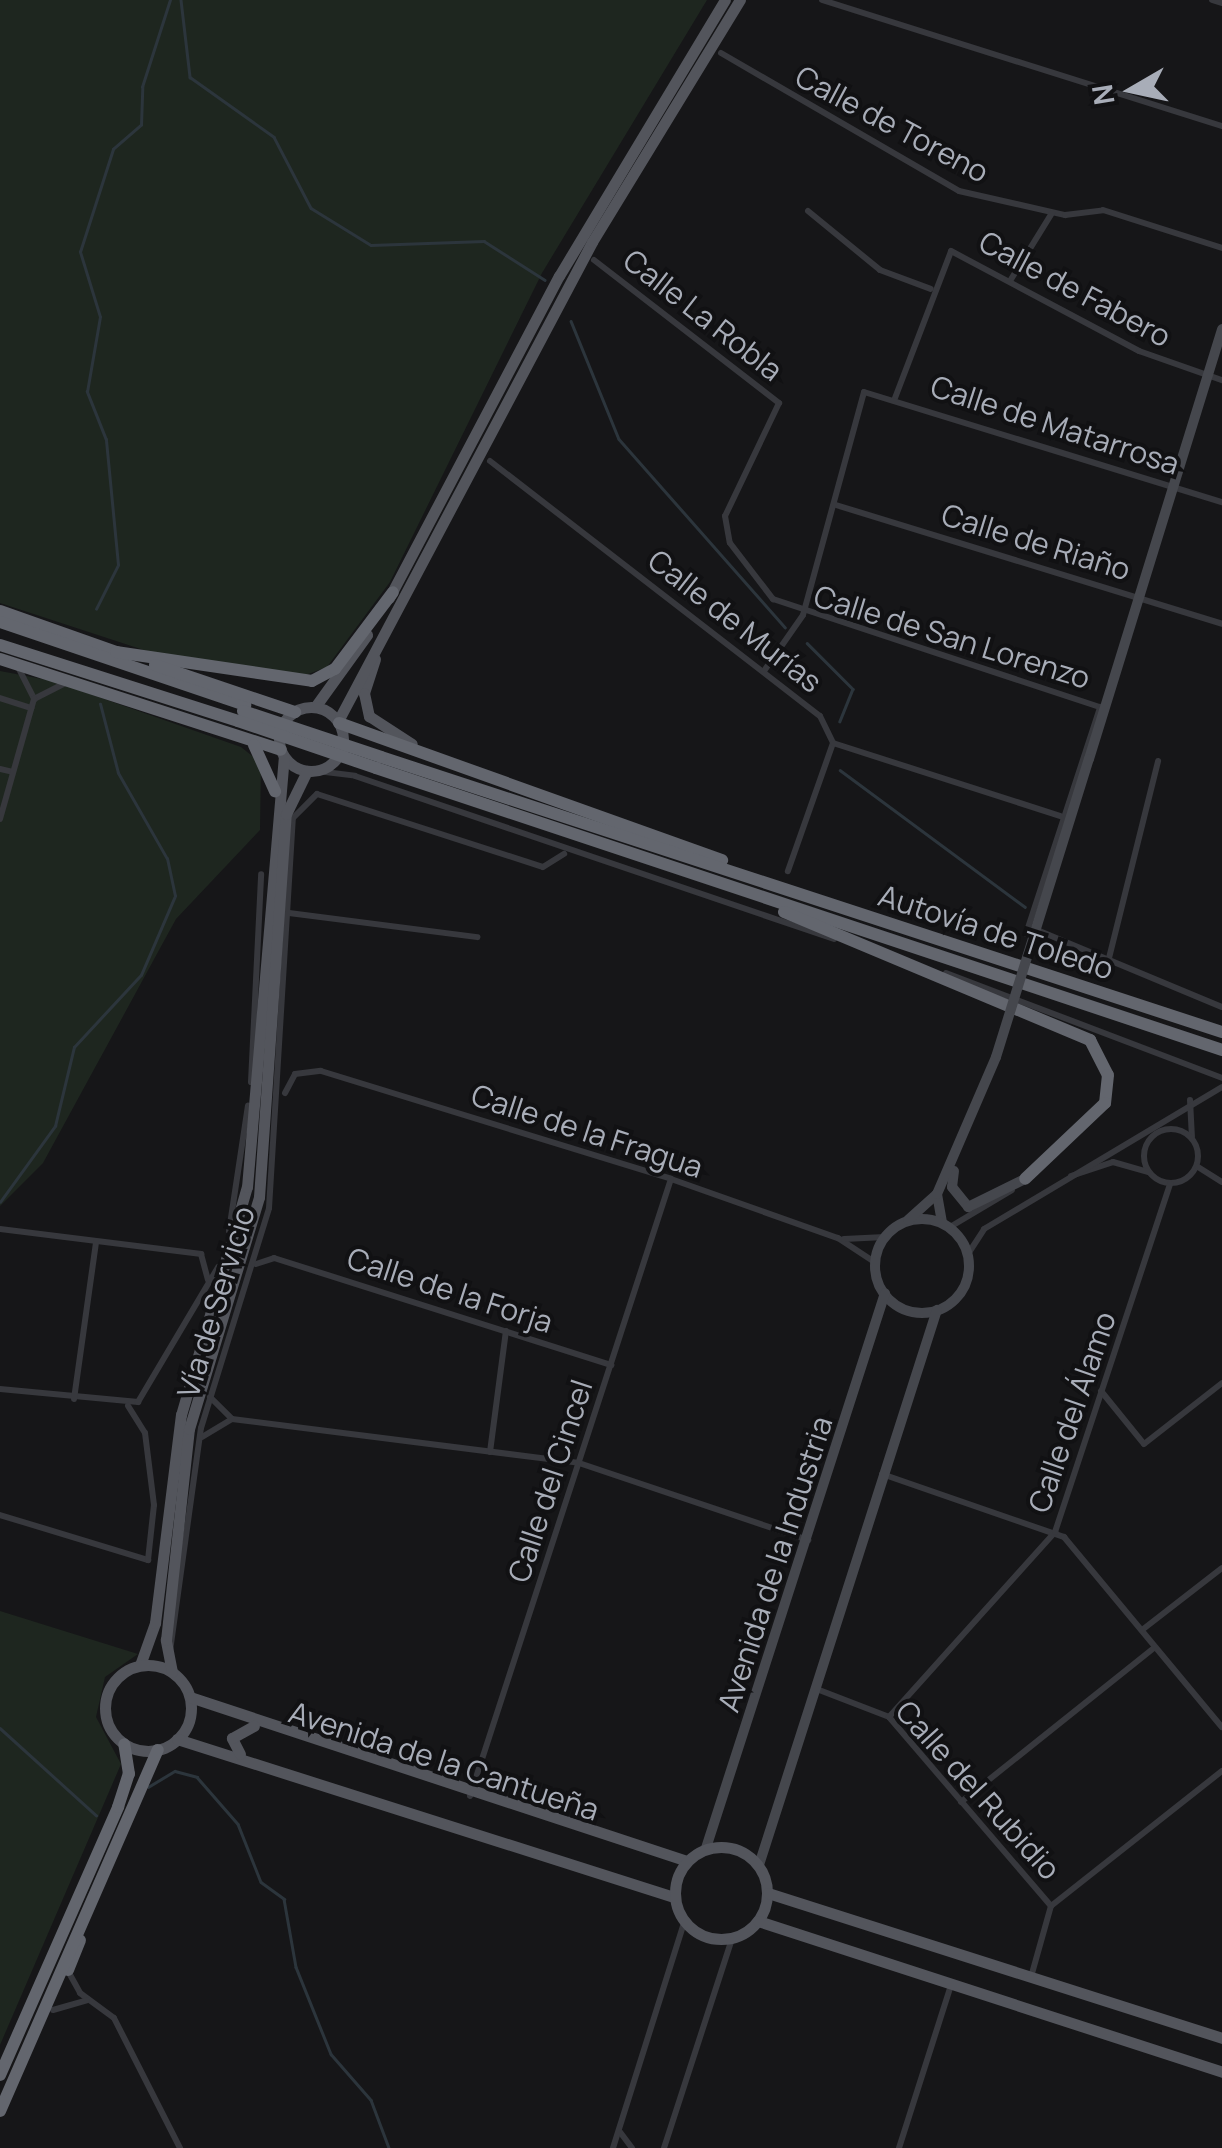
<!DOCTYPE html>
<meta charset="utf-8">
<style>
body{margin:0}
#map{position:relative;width:1222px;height:2148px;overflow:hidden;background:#161618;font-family:Manrope,sans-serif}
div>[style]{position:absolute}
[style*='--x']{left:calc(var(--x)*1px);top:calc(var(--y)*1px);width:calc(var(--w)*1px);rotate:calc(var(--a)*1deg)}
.green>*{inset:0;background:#1e261f}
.stream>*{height:2.5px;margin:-1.25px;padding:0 1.25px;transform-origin:1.25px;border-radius:1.25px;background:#2c353c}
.street>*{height:6px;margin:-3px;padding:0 3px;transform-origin:3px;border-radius:3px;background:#37383d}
.street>.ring{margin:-3px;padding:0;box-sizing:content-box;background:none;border:6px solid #37383d;border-radius:50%}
.secondary>*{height:10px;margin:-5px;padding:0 5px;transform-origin:5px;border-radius:5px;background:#45474d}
.secondary>.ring{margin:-5px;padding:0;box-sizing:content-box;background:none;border:10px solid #45474d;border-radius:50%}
.primary>*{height:11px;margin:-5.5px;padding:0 5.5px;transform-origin:5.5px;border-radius:5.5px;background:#53555c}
.primary>.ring{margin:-5.5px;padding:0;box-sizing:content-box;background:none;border:11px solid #53555c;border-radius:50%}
.highway>*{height:12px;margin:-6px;padding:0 6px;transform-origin:6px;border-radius:6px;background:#63666e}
.secondary-bridge>*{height:10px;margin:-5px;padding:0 5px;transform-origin:5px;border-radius:5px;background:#45474d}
.highway-bridge>*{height:12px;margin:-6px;padding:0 6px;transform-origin:6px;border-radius:6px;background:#63666e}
span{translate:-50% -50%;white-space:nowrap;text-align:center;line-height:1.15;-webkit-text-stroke:8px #111113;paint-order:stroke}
.street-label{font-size:30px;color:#a8adb8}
.north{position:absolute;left:1082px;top:40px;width:100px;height:100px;-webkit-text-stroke:8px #111113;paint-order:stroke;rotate:261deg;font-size:28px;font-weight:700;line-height:40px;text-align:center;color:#a8adb8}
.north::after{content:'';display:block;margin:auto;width:35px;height:45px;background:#a8adb8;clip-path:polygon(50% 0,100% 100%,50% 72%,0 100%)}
</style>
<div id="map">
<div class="green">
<i style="clip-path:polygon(0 0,707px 0,542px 273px,390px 582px,327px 667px,303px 676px,162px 656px,0 603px)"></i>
<i style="clip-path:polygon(0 671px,53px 681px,241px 747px,261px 763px,260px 830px,176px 919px,43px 1163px,0 1206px)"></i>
<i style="clip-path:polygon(0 1611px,138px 1654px,105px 1677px,96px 1717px,121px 1764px,0 2045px)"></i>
</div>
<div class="stream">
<i style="--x:181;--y:0;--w:78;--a:83.3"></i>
<i style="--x:190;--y:77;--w:103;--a:35.5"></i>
<i style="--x:274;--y:137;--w:80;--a:62.5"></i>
<i style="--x:311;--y:208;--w:70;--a:31.7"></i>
<i style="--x:371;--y:245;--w:113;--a:-2"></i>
<i style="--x:484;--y:241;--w:72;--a:32.6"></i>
<i style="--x:571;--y:321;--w:127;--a:67.9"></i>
<i style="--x:619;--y:439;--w:251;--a:48.6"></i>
<i style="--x:96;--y:609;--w:49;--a:-63.4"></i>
<i style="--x:118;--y:565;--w:126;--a:-95.5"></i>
<i style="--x:106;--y:440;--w:52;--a:-111.6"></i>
<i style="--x:87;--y:392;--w:76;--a:-80.2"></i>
<i style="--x:100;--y:317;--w:68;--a:-107.1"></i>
<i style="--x:80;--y:252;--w:108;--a:-72.2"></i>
<i style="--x:113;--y:149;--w:37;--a:-41"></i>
<i style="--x:141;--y:125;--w:38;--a:-88"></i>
<i style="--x:142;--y:87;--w:91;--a:-72.2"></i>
<i style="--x:807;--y:643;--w:65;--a:45"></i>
<i style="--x:853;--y:689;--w:35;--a:112"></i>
<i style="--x:840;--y:770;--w:230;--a:36.5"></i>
<i style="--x:0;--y:1202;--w:94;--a:-54.1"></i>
<i style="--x:55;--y:1126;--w:81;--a:-76.5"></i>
<i style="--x:74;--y:1047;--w:98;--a:-47.1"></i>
<i style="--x:141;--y:975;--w:86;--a:-66.7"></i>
<i style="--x:175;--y:896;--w:38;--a:-102"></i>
<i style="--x:167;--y:859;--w:99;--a:-119.7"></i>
<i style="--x:118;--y:773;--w:71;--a:-104.6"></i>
<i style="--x:0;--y:1728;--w:130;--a:42.2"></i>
<i style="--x:148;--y:1787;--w:31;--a:-31"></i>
<i style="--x:175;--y:1771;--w:23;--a:15"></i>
<i style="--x:197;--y:1777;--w:62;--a:48.9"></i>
<i style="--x:238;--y:1824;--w:62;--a:68.4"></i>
<i style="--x:261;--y:1882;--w:29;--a:36"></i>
<i style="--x:284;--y:1899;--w:69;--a:80"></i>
<i style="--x:296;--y:1967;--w:94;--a:68.1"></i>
<i style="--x:331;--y:2054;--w:61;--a:49"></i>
<i style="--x:371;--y:2100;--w:51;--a:69.4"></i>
</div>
<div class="street">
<i style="--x:822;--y:0;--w:419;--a:17.5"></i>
<i style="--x:1212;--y:0;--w:10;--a:17"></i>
<i style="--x:721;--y:53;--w:275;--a:30.1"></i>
<i style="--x:959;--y:191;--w:109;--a:12.8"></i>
<i style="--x:1065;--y:215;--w:38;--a:-7"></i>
<i style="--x:1103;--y:210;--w:125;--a:17.7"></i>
<i style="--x:808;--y:211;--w:93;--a:39.3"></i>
<i style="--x:880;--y:270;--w:54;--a:20.4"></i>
<i style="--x:594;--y:260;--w:234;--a:37.7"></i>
<i style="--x:779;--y:403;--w:125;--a:115.5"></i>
<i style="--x:725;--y:516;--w:27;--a:80"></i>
<i style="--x:730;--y:543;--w:71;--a:52.5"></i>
<i style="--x:773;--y:599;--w:344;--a:18.3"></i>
<i style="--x:1010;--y:281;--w:80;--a:-58.3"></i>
<i style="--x:895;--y:398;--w:157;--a:-69.1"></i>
<i style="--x:951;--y:251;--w:213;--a:28"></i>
<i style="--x:1139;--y:351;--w:88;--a:19.3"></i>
<i style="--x:490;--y:461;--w:417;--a:37.7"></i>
<i style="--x:820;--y:716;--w:30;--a:64"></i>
<i style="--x:833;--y:743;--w:136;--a:109.4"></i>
<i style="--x:836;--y:505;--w:404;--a:17.1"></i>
<i style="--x:19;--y:669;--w:34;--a:63"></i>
<i style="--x:764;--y:671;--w:68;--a:-55.1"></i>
<i style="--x:803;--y:615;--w:231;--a:-74.7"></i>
<i style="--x:864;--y:392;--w:375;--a:17.1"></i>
<i style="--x:0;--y:698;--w:33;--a:18"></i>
<i style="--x:34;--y:699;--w:33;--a:-27"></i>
<i style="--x:833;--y:743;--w:239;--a:17.8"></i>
<i style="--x:0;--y:769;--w:13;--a:13"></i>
<i style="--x:317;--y:771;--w:38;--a:7"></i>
<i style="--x:355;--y:776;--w:506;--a:18.79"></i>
<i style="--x:0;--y:819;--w:125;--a:-74.2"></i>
<i style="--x:289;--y:913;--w:190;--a:7.3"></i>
<i style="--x:1037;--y:930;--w:200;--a:22.6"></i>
<i style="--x:1026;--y:934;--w:239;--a:-71.9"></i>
<i style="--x:1109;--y:958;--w:203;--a:-76"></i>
<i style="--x:946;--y:973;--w:295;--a:20.8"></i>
<i style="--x:251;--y:1082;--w:208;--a:-87.2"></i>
<i style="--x:285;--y:1093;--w:21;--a:-62"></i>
<i style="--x:295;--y:1074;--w:26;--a:-7"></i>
<i style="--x:321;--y:1071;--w:366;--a:17.1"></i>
<i style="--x:671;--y:1179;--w:177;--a:19.5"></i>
<i style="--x:838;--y:1238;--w:45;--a:33.3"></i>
<i style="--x:1190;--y:1100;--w:37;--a:87"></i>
<i class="ring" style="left:1144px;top:1129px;width:48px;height:48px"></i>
<i style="--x:1198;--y:1167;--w:28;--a:32"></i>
<i style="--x:1071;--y:1176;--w:44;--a:-18.4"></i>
<i style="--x:1113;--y:1162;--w:37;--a:16"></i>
<i style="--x:950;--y:1227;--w:72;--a:-30.8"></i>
<i style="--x:0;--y:1229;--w:203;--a:7.1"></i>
<i style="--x:201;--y:1254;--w:27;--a:75"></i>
<i style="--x:229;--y:1231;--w:127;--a:-81.4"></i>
<i style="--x:844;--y:1239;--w:41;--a:-2.8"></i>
<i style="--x:968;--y:1254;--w:30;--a:-57"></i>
<i style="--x:984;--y:1229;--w:277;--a:-30.8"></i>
<i style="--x:256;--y:1264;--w:19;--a:-18"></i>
<i style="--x:274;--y:1258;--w:354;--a:17.6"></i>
<i style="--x:0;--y:1389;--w:139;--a:5.4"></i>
<i style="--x:138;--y:1402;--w:157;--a:-59.3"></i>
<i style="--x:1101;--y:1391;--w:68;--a:50.9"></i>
<i style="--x:1144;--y:1444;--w:99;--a:-38"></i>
<i style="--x:210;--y:1397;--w:30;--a:45"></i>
<i style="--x:74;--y:1399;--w:159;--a:-82"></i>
<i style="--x:202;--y:1437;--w:35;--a:-31"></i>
<i style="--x:232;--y:1419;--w:350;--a:7.2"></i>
<i style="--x:579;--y:1463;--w:242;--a:18.6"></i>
<i style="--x:490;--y:1452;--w:122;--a:-82.5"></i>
<i style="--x:882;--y:1474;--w:193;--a:19.1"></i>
<i style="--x:1064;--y:1537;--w:247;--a:50.3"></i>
<i style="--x:0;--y:1515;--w:155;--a:16.9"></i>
<i style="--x:148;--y:1560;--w:55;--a:-83.8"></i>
<i style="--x:154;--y:1505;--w:73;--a:-97.1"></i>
<i style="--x:145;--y:1433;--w:32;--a:-122"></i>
<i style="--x:1142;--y:1630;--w:101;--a:-37.8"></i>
<i style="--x:170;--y:1651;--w:225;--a:-82.1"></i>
<i style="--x:201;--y:1428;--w:230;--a:-72.8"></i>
<i style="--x:269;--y:1208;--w:391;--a:-86.5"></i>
<i style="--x:293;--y:818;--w:34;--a:-45"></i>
<i style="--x:317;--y:794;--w:237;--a:17.9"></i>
<i style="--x:543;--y:867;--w:25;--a:-32"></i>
<i style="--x:814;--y:1688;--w:80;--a:21.1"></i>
<i style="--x:889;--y:1717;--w:249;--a:49.4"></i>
<i style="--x:889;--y:1717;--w:249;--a:-48.1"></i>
<i style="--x:1055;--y:1532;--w:367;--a:-71.7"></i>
<i style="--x:470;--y:1796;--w:649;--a:-71.96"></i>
<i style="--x:961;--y:1802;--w:248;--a:-38.6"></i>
<i style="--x:68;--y:1971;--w:25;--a:61"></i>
<i style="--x:80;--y:1993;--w:42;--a:36.3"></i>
<i style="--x:114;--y:2018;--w:146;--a:63.1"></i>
<i style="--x:1031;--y:1977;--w:74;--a:-74.3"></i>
<i style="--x:1051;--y:1906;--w:218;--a:-38.3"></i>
<i style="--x:53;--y:2010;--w:35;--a:-16"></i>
<i style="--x:620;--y:2132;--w:20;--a:53"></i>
<i style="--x:613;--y:2148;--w:236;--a:-72.5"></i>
<i style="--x:664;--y:2148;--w:220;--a:-72"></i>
<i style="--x:899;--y:2148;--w:171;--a:-72.3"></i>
</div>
<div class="secondary">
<i style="--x:1089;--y:759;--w:450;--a:-72.8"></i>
<i style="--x:954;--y:1171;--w:16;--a:97"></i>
<i style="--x:952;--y:1187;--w:26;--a:51"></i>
<i style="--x:968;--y:1207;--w:64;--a:-26.2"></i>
<i style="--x:937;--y:1194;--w:29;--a:80"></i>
<i class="ring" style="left:875px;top:1219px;width:84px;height:84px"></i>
<i style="--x:908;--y:1220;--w:39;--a:-42"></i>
<i style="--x:937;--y:1194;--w:149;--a:-66.7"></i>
<i style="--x:706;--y:1848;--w:583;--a:-72.12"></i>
<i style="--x:759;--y:1865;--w:583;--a:-72.22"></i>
</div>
<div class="primary">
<i style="--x:389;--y:598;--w:364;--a:-62.2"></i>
<i style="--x:559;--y:276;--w:322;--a:-59"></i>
<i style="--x:375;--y:659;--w:36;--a:108"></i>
<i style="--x:364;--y:693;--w:24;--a:78"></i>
<i style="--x:369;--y:716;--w:51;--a:33.1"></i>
<i style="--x:315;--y:707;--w:89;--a:-54.2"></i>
<i class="ring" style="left:279px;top:707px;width:53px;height:53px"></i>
<i style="--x:338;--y:721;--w:542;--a:-62.06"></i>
<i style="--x:592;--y:242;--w:284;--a:-58.6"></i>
<i style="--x:140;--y:1665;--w:45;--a:-70.3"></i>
<i style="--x:155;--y:1623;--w:210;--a:-82.9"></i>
<i style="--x:181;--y:1415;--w:237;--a:-73.9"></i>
<i style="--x:247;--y:1187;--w:432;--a:-85.1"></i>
<i class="ring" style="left:105px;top:1665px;width:75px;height:75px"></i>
<i style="--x:172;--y:1672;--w:33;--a:-101"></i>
<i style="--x:166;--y:1640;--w:212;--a:-83.8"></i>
<i style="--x:189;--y:1429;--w:242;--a:-73.2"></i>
<i style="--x:259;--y:1197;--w:384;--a:-86"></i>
<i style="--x:286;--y:814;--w:48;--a:-64"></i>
<i style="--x:190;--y:1697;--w:523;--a:18.26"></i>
<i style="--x:177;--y:1739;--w:522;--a:17.64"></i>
<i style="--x:240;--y:1754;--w:18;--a:-117"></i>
<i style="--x:232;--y:1738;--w:25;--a:-29"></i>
<i class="ring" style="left:675px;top:1847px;width:81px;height:81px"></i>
<i style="--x:768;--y:1893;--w:477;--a:17.7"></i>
<i style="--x:758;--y:1921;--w:488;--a:18"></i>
</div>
<div class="highway">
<i style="--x:0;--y:611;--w:129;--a:19.4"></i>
<i style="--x:0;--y:622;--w:259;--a:18.7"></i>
<i style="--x:0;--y:645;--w:250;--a:17.7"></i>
<i style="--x:116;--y:652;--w:198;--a:8.4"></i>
<i style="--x:312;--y:681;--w:26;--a:-28"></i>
<i style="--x:335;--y:669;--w:96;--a:-53"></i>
<i style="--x:0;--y:659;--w:295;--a:17.9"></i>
<i style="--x:155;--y:665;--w:148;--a:18.6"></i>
<i style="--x:339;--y:723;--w:407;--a:19.7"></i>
<i style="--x:254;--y:745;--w:51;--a:65.5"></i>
<i style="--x:381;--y:757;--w:885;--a:18.11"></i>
<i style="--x:376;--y:768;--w:892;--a:18.43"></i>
<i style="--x:784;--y:912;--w:332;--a:22.7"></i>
<i style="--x:1090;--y:1040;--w:39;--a:63"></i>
<i style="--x:1108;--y:1075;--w:28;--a:96"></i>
<i style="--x:1105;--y:1103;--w:110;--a:136.5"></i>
<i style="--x:68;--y:1970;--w:32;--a:-68"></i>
<i style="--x:0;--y:2075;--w:293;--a:-66.2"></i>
<i style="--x:118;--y:1807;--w:35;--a:-72"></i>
<i style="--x:129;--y:1774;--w:30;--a:-99"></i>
<i style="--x:0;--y:2111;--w:394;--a:-66.4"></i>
</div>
<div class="secondary-bridge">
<i style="--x:996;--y:1057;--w:312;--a:-72.7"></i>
</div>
<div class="highway-bridge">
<i style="--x:243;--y:711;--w:145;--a:18.4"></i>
<i style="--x:238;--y:721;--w:146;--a:18.8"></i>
</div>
<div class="street-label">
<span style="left:892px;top:124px;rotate:28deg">Calle de Toreno</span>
<span style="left:1075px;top:289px;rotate:28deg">Calle de Fabero</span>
<span style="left:703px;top:315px;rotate:38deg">Calle La Robla</span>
<span style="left:1055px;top:425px;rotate:18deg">Calle de Matarrosa</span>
<span style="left:1036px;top:542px;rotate:17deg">Calle de Riaño</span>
<span style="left:735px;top:621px;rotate:38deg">Calle de Murías</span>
<span style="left:952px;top:637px;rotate:17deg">Calle de San Lorenzo</span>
<span style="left:996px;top:932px;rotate:18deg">Autovía de Toledo</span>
<span style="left:587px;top:1131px;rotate:18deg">Calle de la Fragua</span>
<span style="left:450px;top:1290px;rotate:18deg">Calle de la Forja</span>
<span style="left:216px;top:1302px;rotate:-73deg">Vía de Servicio</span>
<span style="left:1072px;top:1412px;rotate:-71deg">Calle del Álamo</span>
<span style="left:550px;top:1481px;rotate:-72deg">Calle del Cincel</span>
<span style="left:775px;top:1564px;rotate:-72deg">Avenida de la Industria</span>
<span style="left:444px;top:1761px;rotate:18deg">Avenida de la Cantueña</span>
<span style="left:978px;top:1790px;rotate:48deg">Calle del Rubidio</span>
</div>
<div class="north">N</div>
</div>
